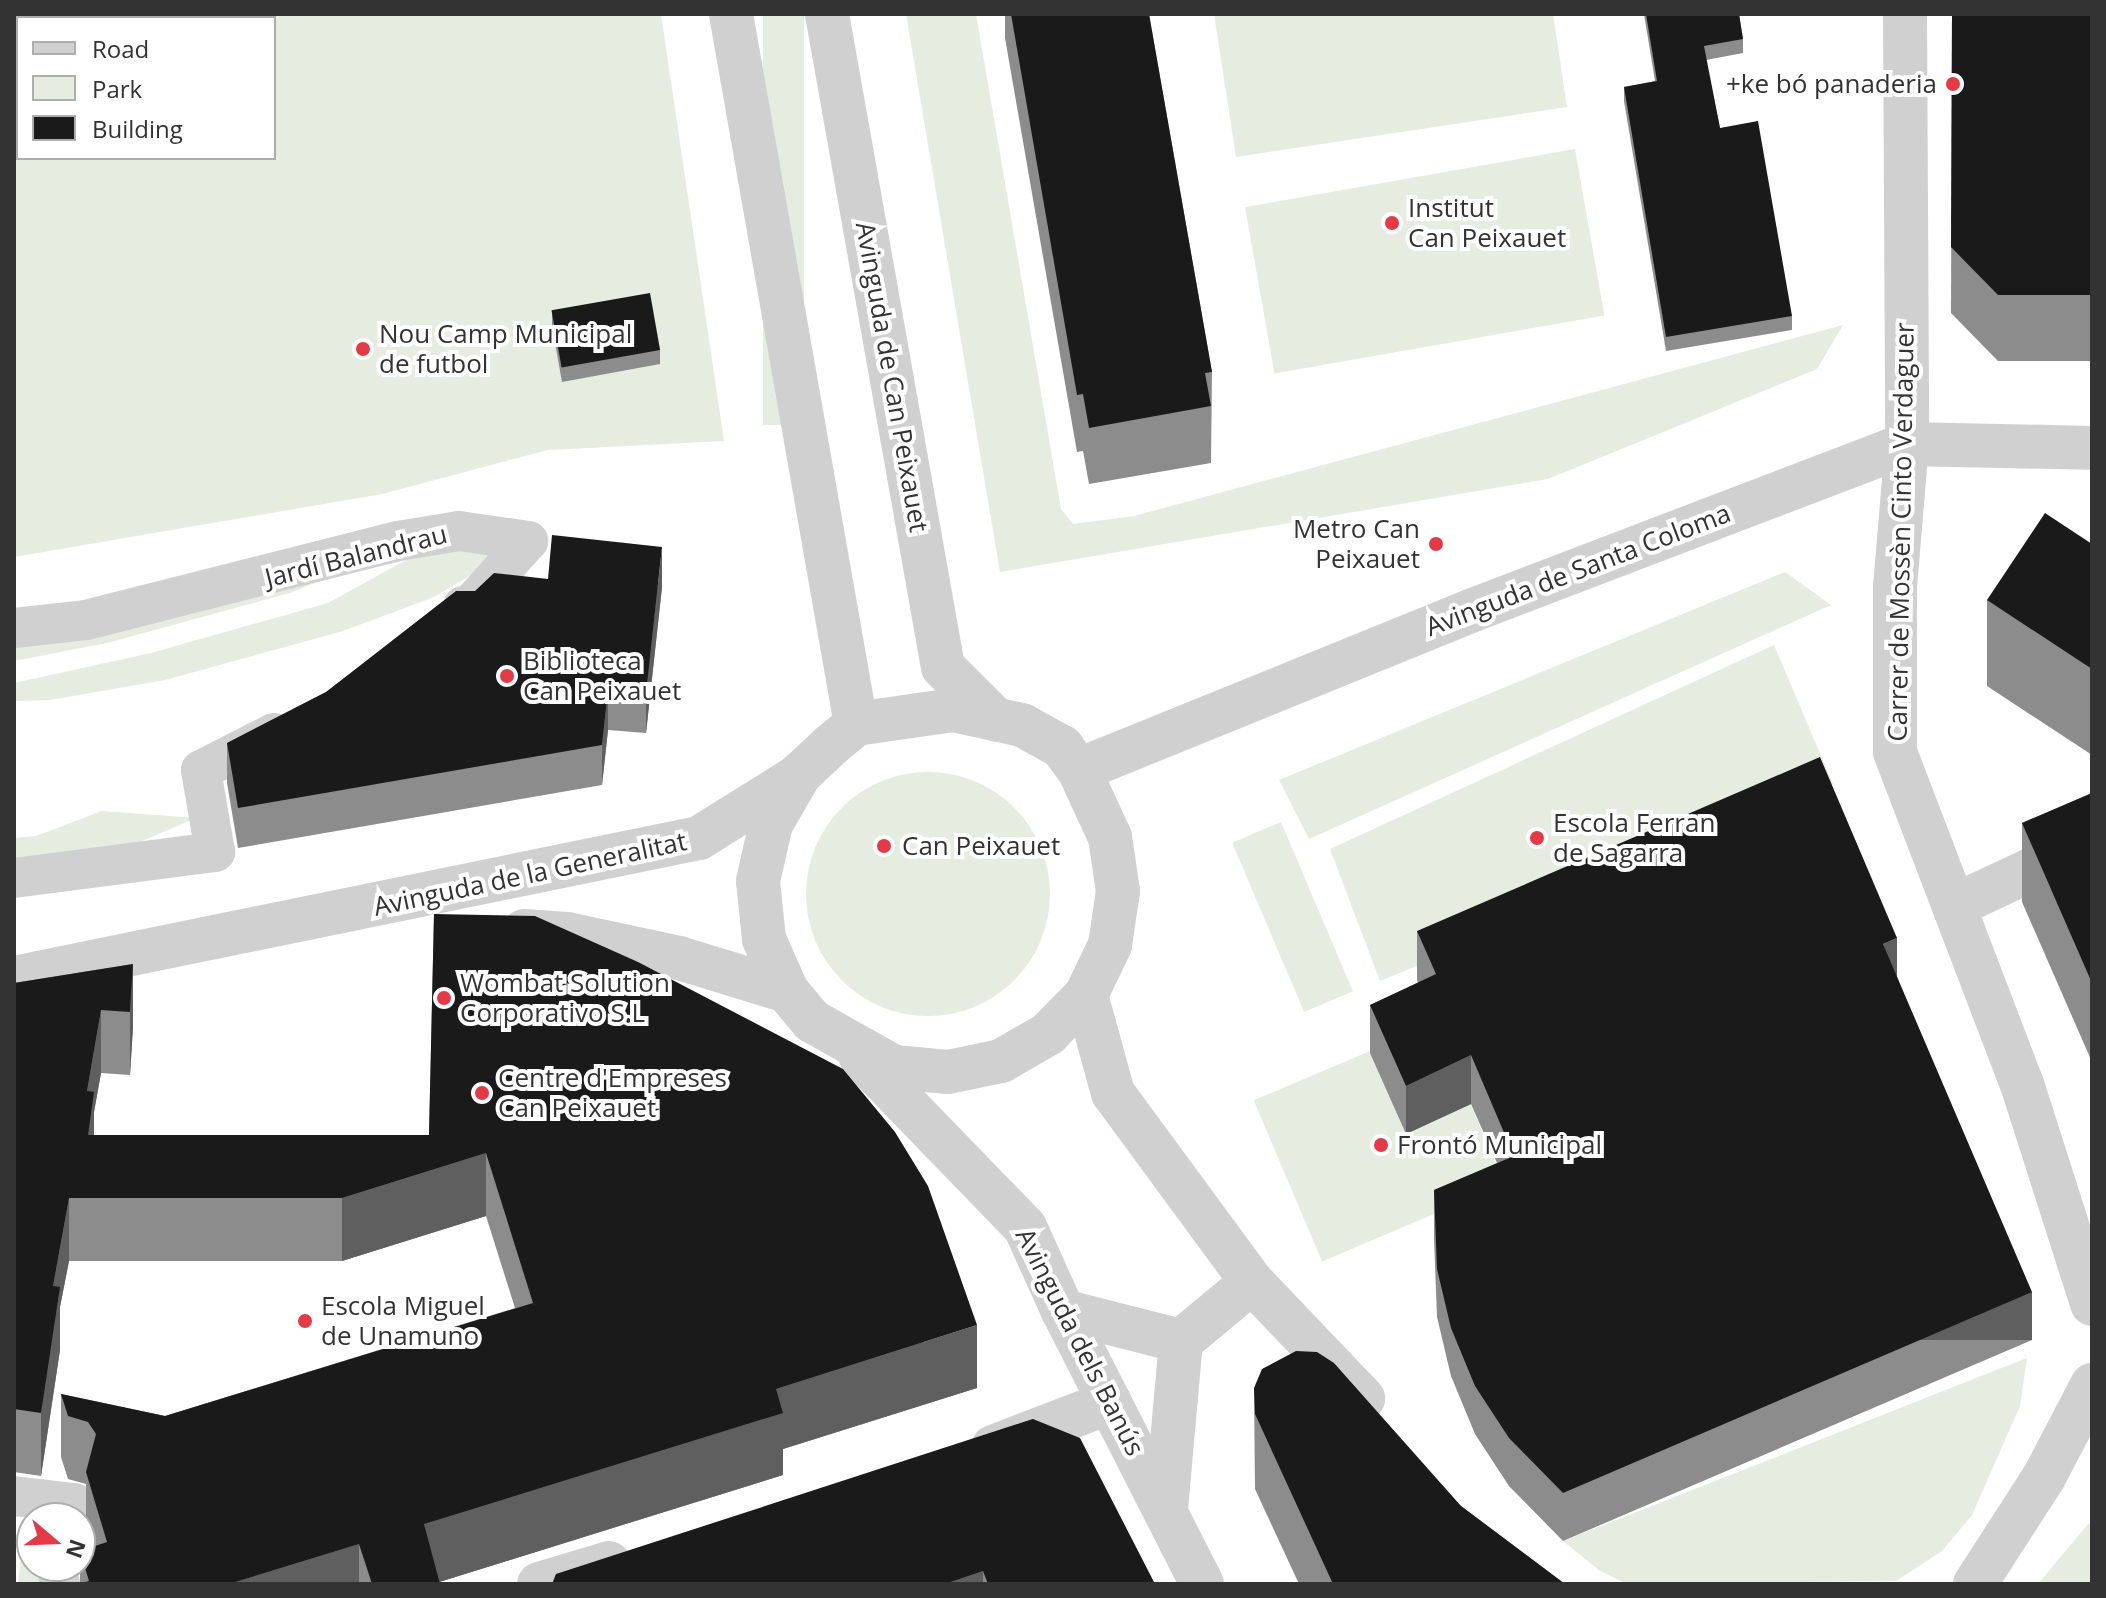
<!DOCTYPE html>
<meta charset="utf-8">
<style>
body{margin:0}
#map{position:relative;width:2106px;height:1598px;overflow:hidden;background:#fff;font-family:"Open Sans",sans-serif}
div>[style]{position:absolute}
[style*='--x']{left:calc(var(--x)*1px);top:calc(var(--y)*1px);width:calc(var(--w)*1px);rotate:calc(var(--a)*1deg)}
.green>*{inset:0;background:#e6ecdf;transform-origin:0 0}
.round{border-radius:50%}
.pedestrian>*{height:40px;margin:-20px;padding:0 20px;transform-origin:20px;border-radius:20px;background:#d0d0d0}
.minor>*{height:44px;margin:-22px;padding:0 22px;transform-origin:22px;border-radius:22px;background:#d0d0d0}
.tertiary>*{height:44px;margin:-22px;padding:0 22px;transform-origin:22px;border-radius:22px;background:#d0d0d0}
.wall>*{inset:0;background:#8c8c8c}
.shaded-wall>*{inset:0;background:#5f5f5f;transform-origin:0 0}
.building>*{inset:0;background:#1a1a1a;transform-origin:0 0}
.dots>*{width:22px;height:22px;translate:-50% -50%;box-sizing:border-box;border:4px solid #fff;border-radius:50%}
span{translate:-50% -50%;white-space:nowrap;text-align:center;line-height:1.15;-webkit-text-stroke:8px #fff;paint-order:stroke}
.poi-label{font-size:26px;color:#333}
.right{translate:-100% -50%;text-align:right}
.left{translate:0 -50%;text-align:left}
.street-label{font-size:26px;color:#333}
.frame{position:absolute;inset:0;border:16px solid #333;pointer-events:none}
.legend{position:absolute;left:16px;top:16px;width:260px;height:144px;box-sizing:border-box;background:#fff;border:2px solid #adadad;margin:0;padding:10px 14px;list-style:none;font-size:24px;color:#333}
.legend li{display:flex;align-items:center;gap:16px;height:40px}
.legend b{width:40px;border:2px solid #adadad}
.north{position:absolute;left:16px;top:1502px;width:80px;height:80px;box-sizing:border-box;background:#fff;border:2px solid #adadad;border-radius:50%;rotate:109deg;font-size:22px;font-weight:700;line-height:32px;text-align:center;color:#333}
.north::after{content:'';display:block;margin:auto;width:28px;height:36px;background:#e63946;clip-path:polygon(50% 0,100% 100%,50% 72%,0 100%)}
</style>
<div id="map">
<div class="green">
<i style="clip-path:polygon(evenodd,14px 14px,661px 14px,724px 441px,548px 450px,382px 494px,14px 557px,14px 14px,18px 18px,274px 18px,274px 158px,18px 158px,18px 18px)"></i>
<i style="left:763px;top:14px;width:41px;height:411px"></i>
<i style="clip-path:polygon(906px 14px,976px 14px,1061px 509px,1073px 524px,1134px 516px,1843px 325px,1817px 369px,1548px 479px,1000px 572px)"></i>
<i style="clip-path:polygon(1214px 14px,1553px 14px,1567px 107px,1236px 157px)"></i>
<i style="left:1575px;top:149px;width:169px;height:335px;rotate:80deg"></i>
<i style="clip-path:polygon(459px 531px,528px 541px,434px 597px,343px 631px,165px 680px,50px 700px,14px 701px,14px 683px,151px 653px,328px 603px)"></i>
<i style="clip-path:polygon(399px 549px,290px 593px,107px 643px,14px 661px,14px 628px)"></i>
<i style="clip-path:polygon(1785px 572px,1831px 605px,1309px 839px,1279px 780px)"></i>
<i style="clip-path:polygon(1774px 645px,1833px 784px,1663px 864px,1380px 981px,1330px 849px)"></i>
<i class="round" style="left:806px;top:772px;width:244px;height:244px"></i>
<i style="clip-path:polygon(102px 811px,196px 818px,90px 863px,14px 878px,14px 838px,36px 836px)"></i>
<i style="left:1281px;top:822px;width:184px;height:53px;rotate:67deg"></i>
<i style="left:1436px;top:1023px;width:175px;height:198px;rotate:67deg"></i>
<i style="clip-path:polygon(2027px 1358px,2020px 1406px,1972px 1515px,1942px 1551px,1896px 1581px,1627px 1584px,1600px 1571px,1563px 1541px)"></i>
<i style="clip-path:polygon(28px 1498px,32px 1566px,56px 1566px,60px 1584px,18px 1584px)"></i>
<i style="clip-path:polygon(2092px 1523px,2092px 1584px,2038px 1584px,2088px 1524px)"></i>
</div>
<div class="pedestrian">
<i style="--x:14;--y:628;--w:72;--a:-6.3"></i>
<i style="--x:86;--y:620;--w:322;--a:-14.2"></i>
<i style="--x:398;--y:541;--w:62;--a:-9.3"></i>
<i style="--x:459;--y:531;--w:70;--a:8.2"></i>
<i style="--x:528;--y:541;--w:93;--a:131.9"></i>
<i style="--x:466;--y:610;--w:5;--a:-127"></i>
<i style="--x:14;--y:878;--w:203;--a:-7.4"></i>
<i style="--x:215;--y:852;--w:83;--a:-99.7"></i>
<i style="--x:201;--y:770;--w:82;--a:-26.9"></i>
<i style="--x:14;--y:1496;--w:60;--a:6.7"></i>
<i style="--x:74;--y:1503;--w:16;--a:105"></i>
<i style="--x:56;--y:1566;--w:18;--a:77"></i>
</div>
<div class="minor">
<i style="--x:731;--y:14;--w:721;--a:80.02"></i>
<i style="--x:827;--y:14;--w:663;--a:79.93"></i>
<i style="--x:943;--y:667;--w:74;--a:45"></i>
<i style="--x:1905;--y:14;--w:430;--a:89.7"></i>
<i style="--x:1907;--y:444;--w:144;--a:94.8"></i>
<i style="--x:1895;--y:587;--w:165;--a:90"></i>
<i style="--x:1895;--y:752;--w:355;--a:69.1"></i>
<i style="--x:2022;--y:1084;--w:231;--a:72.3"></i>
<i style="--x:1079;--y:770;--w:425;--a:-22.1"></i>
<i style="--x:1473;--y:610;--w:465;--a:-20.9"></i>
<i style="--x:1907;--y:444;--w:185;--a:1.2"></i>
<i style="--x:1954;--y:906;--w:153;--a:-25.2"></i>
<i style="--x:1063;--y:1311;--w:306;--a:63"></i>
<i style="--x:993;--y:1447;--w:125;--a:-21"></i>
<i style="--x:1166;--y:1509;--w:169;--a:-84.9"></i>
<i style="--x:539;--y:1584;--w:73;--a:-16.7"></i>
<i style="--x:1975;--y:1584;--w:127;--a:-57.2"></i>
<i style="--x:2044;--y:1477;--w:104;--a:-62.4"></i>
</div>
<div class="tertiary">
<i style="--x:953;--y:710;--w:71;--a:12.3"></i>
<i style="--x:1022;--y:725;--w:46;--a:28.8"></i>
<i style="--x:1062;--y:747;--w:29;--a:54"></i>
<i style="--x:1079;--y:770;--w:74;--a:65.2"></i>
<i style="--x:1110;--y:837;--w:55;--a:81.6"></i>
<i style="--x:1118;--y:891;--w:55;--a:98.4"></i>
<i style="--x:1110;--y:945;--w:55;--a:115.6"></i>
<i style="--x:1086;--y:995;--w:54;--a:134.3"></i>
<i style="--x:1048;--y:1034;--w:54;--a:150.1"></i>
<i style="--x:1001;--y:1061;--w:54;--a:168.3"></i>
<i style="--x:948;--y:1072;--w:54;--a:-174.7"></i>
<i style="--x:894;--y:1067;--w:94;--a:-150.7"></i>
<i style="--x:812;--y:1021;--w:39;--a:-130"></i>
<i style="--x:787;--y:991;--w:57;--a:-113.9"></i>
<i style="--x:764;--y:939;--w:58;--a:-95.9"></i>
<i style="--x:758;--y:881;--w:58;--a:-77.2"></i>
<i style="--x:771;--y:824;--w:58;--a:-59.9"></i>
<i style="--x:800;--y:774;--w:42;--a:-43.1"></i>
<i style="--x:831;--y:745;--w:33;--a:-40"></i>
<i style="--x:856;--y:724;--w:98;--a:-8.2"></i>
<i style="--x:524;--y:931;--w:43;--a:4"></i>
<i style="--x:567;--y:934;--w:115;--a:12.1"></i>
<i style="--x:679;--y:958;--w:113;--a:17"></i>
<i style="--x:14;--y:978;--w:699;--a:-11.55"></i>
<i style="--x:699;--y:838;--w:113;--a:-32"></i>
<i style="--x:1086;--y:995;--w:102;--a:74.6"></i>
<i style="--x:1113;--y:1093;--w:235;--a:53.7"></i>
<i style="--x:1252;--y:1282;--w:161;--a:46.3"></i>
<i style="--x:861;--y:1058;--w:235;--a:45.9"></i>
<i style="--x:1025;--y:1227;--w:92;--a:65.7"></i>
<i style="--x:1063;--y:1311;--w:122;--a:14.3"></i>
<i style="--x:1181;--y:1341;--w:92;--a:-39.7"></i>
</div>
<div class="wall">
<i style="clip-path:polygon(1005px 14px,1149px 14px,1212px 372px,1211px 463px,1089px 484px,1083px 451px,1077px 452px,1005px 38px)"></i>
<i style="clip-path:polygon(1644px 14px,1739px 14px,1743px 39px,1743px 53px,1706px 60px,1720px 128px,1792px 316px,1792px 330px,1666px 351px,1624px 101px,1624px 87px,1655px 81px)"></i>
<i style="clip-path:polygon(1952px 14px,2092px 14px,2092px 361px,1998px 361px,1951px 313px)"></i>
<i style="clip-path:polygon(552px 311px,660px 350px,660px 364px,562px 382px,552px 326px)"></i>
<i style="clip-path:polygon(2092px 544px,2092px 755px,1987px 686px,1987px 600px)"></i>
<i style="clip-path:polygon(548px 579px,662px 587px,646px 733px,608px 730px,602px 785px,238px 848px,227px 783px,227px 743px,326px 692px,475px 591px)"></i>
<i style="clip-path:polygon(2092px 793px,2092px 1062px,2022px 902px,2022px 823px)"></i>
<i style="clip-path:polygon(434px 914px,977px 1388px,783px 1449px,783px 1475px,439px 1582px,440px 1584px,78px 1584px,80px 1583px,80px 1551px,89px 1547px,86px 1535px,86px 1484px,68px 1479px,61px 1457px,61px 1394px,165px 1416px,515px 1308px,486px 1216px,342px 1261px,69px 1261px,60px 1307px,60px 1350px,41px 1476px,14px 1472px,14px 983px,133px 964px,133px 1027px,130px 1075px,101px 1073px,94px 1112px,94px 1135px,429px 1135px)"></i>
<i style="clip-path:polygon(1417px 931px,1897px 977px,2032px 1340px,1563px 1541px,1509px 1486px,1475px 1434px,1451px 1376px,1437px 1317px,1434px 1239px,1434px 1190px,1497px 1163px,1471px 1104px,1406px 1134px,1370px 1053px,1370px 1005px,1418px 983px,1417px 980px)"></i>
<i style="clip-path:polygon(1254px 1388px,1461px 1506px,1565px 1584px,1299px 1584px,1255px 1489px)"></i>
<i style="clip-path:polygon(1033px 1419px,1155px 1584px,552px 1584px)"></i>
</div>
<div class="shaded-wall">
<i style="clip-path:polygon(662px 547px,662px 587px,646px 733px,646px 694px)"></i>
<i style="clip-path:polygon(608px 690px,608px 730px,602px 785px,602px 745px)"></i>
<i style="clip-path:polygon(1897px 938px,1897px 986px,1883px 944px)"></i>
<i style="clip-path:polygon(133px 964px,133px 1027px,130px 1075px,130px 1012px)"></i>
<i style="clip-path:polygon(101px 1010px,101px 1073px,94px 1112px,94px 1154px,88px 1197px,87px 1091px)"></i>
<i style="clip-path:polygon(1471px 1055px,1471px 1104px,1406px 1134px,1406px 1086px)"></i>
<i style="clip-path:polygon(486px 1153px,486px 1216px,342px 1261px,342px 1198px)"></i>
<i style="clip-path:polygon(69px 1198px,69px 1261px,60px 1307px,60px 1350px,41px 1476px,41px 1413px,53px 1286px)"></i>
<i style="left:2032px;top:1292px;width:48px;height:510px;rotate:90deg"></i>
<i style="clip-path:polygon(977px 1325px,977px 1388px,783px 1449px,783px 1475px,433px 1584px,424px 1524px,776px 1389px)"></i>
<i style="clip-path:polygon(359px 1544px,359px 1584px,229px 1584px)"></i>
<i style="clip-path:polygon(983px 1571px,983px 1584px,945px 1584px)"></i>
</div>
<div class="building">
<i style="clip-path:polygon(1011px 14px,1149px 14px,1212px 372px,1205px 373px,1211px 406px,1089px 428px,1083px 394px,1077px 395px)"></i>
<i style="clip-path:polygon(1646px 14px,1739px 14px,1743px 39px,1704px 46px,1720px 128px,1758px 121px,1792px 316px,1666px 337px,1624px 87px,1657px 81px)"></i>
<i style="clip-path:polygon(1952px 14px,2092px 14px,2092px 295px,1998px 295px,1951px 247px)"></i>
<i style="left:650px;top:293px;width:58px;height:100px;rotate:80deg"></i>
<i style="clip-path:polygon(2045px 513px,2092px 544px,2092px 669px,1987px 600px)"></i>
<i style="clip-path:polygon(552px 535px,662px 547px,646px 694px,608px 690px,602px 745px,238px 808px,227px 743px,326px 692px,456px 591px,475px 591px,494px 573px,548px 579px)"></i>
<i style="clip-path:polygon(1820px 757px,1897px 938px,1883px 944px,2032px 1292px,1563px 1493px,1509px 1438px,1475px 1386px,1451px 1328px,1437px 1269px,1434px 1190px,1514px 1156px,1471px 1055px,1406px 1086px,1370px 1005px,1436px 974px,1417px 931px)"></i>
<i style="clip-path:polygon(2092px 793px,2092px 983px,2022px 823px)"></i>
<i style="clip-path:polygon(434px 914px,535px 916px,638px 962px,843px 1069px,895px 1132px,928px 1186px,977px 1325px,776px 1389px,783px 1413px,424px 1524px,440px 1584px,372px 1584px,359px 1544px,229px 1584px,78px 1584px,89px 1581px,80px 1551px,107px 1542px,86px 1472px,96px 1434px,88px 1422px,68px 1416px,61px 1394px,165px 1416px,533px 1303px,486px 1153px,342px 1198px,69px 1198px,53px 1286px,60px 1287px,41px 1413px,14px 1409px,14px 983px,133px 964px,130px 1012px,101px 1010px,87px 1091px,94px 1092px,88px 1135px,429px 1135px)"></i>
<i style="clip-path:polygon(1296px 1351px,1317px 1352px,1334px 1363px,1461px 1506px,1565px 1584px,1333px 1584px,1255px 1414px,1254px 1388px,1262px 1369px)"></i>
<i style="clip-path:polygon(1033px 1419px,1080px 1438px,1155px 1584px,988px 1584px,983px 1571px,945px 1584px,552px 1584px,556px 1574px)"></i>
</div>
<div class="dots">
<i style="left:1953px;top:84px;background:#e63946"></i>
<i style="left:1392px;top:223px;background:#e63946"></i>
<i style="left:363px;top:349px;background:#e63946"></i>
<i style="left:1436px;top:544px;background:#e63946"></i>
<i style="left:507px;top:676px;background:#e63946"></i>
<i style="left:1537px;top:838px;background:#e63946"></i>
<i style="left:884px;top:846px;background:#e63946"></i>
<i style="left:444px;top:998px;background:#e63946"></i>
<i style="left:482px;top:1093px;background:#e63946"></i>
<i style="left:1381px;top:1145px;background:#e63946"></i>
<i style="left:305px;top:1321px;background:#e63946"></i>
</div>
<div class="poi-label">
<span class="right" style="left:1937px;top:84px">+ke bó panaderia</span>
<span class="left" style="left:1408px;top:223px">Institut<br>Can Peixauet</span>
<span class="left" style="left:379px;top:349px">Nou Camp Municipal<br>de futbol</span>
<span class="right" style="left:1420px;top:544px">Metro Can<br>Peixauet</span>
<span class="left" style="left:523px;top:676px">Biblioteca<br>Can Peixauet</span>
<span class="left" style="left:1553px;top:838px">Escola Ferran<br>de Sagarra</span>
<span class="left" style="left:902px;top:846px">Can Peixauet</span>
<span class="left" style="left:460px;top:998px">Wombat Solution<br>Corporativo S.L</span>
<span class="left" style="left:498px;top:1093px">Centre d'Empreses<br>Can Peixauet</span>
<span class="left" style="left:1397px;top:1145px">Frontó Municipal</span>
<span class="left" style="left:321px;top:1321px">Escola Miguel<br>de Unamuno</span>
</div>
<div class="street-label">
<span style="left:892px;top:377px;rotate:80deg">Avinguda de Can Peixauet</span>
<span style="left:1901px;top:532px;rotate:-89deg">Carrer de Mossèn Cinto Verdaguer</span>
<span style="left:356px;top:556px;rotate:-14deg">Jardí Balandrau</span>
<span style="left:1578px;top:570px;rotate:-21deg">Avinguda de Santa Coloma</span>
<span style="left:530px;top:874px;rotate:-12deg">Avinguda de la Generalitat</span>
<span style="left:1080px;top:1342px;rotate:63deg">Avinguda dels Banús</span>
</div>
<div class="frame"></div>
<ul class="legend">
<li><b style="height:10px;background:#d0d0d0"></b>Road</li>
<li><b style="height:22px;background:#e6ecdf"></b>Park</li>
<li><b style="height:22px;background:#1a1a1a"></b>Building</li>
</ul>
<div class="north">N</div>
</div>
